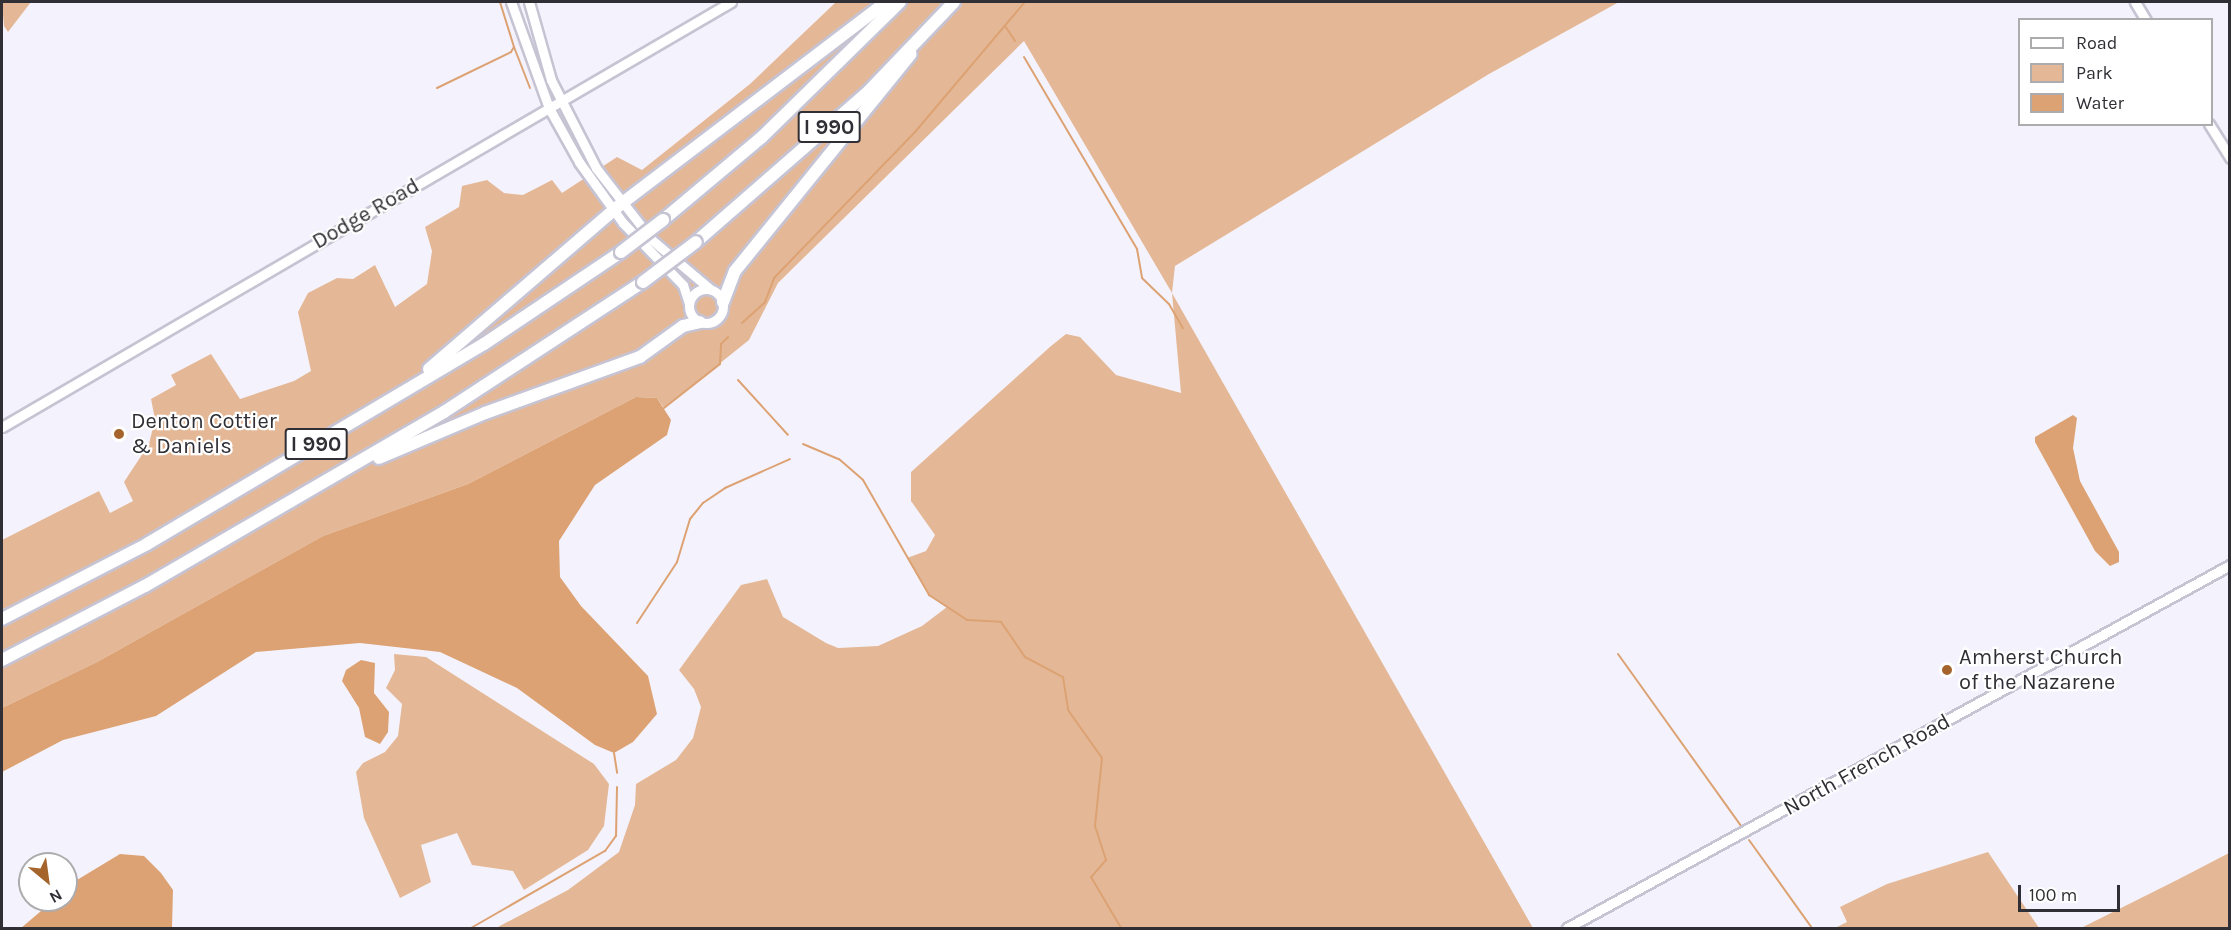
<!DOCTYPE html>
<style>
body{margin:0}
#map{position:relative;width:2231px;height:930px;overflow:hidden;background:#f4f3fd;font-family:Karla,sans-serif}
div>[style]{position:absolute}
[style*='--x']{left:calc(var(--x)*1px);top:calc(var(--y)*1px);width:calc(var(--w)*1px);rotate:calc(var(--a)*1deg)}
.green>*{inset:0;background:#e4b896}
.water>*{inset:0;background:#dda273}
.stream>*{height:2px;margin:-1px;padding:0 1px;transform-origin:1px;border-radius:1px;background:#dda273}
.roads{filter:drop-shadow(2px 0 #c6c3d3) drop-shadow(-2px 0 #c6c3d3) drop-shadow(0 2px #c6c3d3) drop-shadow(0 -2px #c6c3d3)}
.secondary>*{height:9px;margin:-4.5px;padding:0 4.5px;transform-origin:4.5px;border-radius:4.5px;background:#fff}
.secondary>.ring{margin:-4.5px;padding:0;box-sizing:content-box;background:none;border:9px solid #fff;border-radius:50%}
.highway>*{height:12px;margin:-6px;padding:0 6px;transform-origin:6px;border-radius:6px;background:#fff}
.bridges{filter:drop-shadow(2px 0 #c6c3d3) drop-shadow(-2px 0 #c6c3d3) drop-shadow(0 2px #c6c3d3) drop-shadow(0 -2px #c6c3d3)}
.highway-bridge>*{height:12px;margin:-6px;padding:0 6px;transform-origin:6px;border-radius:6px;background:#fff}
.dots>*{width:16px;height:16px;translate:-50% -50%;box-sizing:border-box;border:3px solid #fff;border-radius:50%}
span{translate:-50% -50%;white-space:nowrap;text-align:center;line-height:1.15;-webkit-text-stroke:4.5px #fff;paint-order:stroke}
.shield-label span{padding:2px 4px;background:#fff;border:2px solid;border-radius:4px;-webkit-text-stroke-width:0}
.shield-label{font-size:21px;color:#302f35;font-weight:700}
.street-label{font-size:22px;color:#302f35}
.poi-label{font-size:22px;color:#302f35}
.left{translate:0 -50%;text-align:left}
.frame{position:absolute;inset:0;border:3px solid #302f35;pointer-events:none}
.legend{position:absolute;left:2018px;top:18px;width:195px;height:108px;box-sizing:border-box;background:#fff;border:2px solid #acacae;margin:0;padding:8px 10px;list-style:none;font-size:18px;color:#302f35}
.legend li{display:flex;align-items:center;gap:12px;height:30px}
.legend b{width:30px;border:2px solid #acacae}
.north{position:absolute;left:18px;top:852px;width:60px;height:60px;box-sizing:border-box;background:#fff;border:2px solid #acacae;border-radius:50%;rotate:151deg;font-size:16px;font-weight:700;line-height:24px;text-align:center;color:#302f35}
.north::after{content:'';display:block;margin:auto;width:21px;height:27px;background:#a4642c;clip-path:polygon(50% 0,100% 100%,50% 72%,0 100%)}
.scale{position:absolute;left:2018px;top:885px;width:102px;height:27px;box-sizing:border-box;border:3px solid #302f35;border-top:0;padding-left:8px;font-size:18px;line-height:21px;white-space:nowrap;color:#302f35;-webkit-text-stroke:4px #fff;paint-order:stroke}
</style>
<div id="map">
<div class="green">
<i style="clip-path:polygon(2px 2px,31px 2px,8px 32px,4px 26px)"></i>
<i style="clip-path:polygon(836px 2px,1619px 2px,1489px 74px,1175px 266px,1172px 293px,1533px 928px,496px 928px,568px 890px,619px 852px,635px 805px,636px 784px,676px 760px,693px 738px,701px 707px,694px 689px,679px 670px,741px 585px,767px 579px,783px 617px,826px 643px,838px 648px,878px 646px,922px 626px,947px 607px,929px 595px,907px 558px,926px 551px,935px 535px,911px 501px,911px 472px,1051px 346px,1066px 334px,1080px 337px,1116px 375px,1181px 393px,1172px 293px,1024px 41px,778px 283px,749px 340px,664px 408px,657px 398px,636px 397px,468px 484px,323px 536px,97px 662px,2px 708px,2px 540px,99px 491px,110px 513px,133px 501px,124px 482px,149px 444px,155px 419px,151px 399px,176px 385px,171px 375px,211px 354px,240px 399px,294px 381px,311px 371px,298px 312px,308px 293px,337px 278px,353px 279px,375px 265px,395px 307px,427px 284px,432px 251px,425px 227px,459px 207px,462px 186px,487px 180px,504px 193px,523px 195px,552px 180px,562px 193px,617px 157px,642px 170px,750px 84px)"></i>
<i style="clip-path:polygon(394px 654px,426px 657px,594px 764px,609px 784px,604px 826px,588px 850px,524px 890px,513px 871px,472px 865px,457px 833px,421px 845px,431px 882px,400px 898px,364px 818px,356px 772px,363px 763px,385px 752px,398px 736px,402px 704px,386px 688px,395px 670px)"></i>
<i style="clip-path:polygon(1988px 852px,2039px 928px,1835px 928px,1847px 922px,1840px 907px,1887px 884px)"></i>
<i style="clip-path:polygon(2229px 853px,2229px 928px,2081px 928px,2177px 880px)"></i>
</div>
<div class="water">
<i style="clip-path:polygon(636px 397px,657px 398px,671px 420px,667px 435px,595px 485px,559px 541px,560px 577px,581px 606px,648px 676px,657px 714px,633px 742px,614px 753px,595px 745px,517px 688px,440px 652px,360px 643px,256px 652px,156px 716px,63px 740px,2px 772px,2px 708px,97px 662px,323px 536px,468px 484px)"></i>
<i style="clip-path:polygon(2073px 415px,2077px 418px,2073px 448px,2080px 481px,2119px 552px,2119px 562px,2110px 566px,2095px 551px,2035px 442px,2035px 437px)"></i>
<i style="clip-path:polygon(361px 660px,375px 663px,374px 693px,389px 712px,388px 732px,380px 744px,365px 737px,359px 708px,342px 681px,346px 670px)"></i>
<i style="clip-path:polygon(120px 854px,144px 856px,161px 873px,173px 890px,172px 928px,21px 928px,54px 900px,66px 900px,66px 888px,72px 883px)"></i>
</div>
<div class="stream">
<i style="--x:1005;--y:26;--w:18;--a:56"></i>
<i style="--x:514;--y:47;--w:44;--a:68.7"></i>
<i style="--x:1024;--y:57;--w:223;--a:59.5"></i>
<i style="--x:1137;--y:249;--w:29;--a:80"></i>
<i style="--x:1142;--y:278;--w:37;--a:44"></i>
<i style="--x:1169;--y:304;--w:28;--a:60"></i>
<i style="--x:437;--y:88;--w:82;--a:-25.9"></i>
<i style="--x:511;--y:52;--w:6;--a:-59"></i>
<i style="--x:514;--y:47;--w:47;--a:-107.3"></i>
<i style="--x:742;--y:323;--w:31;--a:-42"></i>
<i style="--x:765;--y:302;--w:26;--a:-69"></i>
<i style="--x:774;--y:278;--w:203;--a:-46"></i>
<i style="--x:915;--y:132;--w:170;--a:-49.8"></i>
<i style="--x:738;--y:380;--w:74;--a:47.7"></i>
<i style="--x:664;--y:408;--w:71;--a:-38.2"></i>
<i style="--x:720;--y:364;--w:20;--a:-87"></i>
<i style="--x:721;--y:344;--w:10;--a:-45"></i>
<i style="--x:803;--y:444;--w:39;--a:23"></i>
<i style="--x:839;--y:459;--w:32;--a:41"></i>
<i style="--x:863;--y:480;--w:133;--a:60.1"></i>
<i style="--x:929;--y:595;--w:45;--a:33.3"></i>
<i style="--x:967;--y:620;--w:34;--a:3"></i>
<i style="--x:1001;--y:622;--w:42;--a:55.6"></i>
<i style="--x:1025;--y:657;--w:43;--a:27.8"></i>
<i style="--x:1063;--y:677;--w:33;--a:81"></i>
<i style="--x:1068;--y:710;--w:59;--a:54.7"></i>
<i style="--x:1102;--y:758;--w:68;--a:95.9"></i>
<i style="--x:1095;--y:826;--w:36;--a:72"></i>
<i style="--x:1106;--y:860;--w:23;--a:131"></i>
<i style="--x:1091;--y:877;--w:59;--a:59.5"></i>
<i style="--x:637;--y:623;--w:73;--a:-56.7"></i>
<i style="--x:677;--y:562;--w:45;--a:-73.2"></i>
<i style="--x:690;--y:519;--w:21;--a:-51"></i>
<i style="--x:703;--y:503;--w:27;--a:-34"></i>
<i style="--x:725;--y:488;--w:71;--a:-24"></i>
<i style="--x:1618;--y:654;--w:211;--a:54.4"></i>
<i style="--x:614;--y:753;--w:20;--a:81"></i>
<i style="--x:1749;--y:840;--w:108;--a:54.4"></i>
<i style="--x:471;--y:928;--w:155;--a:-29.9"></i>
<i style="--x:605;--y:851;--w:19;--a:-54"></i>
<i style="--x:616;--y:836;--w:49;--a:-88.8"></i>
</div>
<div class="roads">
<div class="secondary">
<i style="--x:511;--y:2;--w:113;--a:70.3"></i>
<i style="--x:549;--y:108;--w:62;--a:60.9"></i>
<i style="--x:579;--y:162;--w:75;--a:54.2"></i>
<i style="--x:623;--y:223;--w:86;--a:45.9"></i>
<i style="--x:683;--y:285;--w:20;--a:72"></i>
<i style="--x:529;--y:2;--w:81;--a:74.2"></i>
<i style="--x:551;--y:80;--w:99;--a:62.9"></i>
<i style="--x:596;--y:168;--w:91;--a:52.1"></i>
<i style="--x:652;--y:240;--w:76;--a:40.2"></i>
<i style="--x:2135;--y:2;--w:21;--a:59"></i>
<i style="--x:2209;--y:124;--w:40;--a:58"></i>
<i class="ring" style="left:689px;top:289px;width:25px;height:25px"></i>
<i style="--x:2;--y:427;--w:844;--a:-30.24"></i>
<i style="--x:1567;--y:928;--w:756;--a:-28.7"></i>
</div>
<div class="highway">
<i style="--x:663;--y:220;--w:129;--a:-40"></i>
<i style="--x:762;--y:137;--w:193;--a:-44.4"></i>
<i style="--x:696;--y:242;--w:230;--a:-41.1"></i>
<i style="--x:869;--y:91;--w:123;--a:-46.3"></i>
<i style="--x:723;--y:302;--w:33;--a:-69"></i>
<i style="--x:735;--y:271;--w:279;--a:-51"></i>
<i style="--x:429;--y:369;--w:253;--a:-40.7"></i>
<i style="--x:621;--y:204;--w:333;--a:-37.3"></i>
<i style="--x:379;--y:458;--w:115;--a:-23"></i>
<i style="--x:485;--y:413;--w:165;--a:-19.9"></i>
<i style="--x:640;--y:357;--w:53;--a:-35.8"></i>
<i style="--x:683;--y:326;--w:17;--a:-13"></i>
<i style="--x:2;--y:619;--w:163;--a:-27.3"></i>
<i style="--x:147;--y:544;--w:392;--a:-30.7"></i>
<i style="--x:484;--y:344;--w:165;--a:-33.9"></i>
<i style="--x:2;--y:660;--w:161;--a:-27.4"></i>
<i style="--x:145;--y:586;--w:346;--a:-30.2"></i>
<i style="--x:444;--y:412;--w:238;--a:-33.2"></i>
</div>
</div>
<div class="bridges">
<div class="highway-bridge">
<i style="--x:621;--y:252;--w:53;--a:-37.3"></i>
<i style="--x:643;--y:282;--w:66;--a:-37"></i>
</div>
</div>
<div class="dots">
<i style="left:119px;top:434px;background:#a4642c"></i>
<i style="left:1947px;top:670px;background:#a4642c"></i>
</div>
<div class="shield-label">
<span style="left:829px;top:127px">I 990</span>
<span style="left:316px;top:444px">I 990</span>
</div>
<div class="street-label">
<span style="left:366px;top:214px;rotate:-30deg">Dodge Road</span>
<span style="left:1867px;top:765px;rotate:-29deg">North French Road</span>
</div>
<div class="poi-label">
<span class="left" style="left:131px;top:434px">Denton Cottier<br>&amp; Daniels</span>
<span class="left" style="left:1959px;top:670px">Amherst Church<br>of the Nazarene</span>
</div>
<div class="frame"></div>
<ul class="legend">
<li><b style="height:8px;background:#fff"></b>Road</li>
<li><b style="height:16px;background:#e4b896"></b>Park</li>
<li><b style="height:16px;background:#dda273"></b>Water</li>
</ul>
<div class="north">N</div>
<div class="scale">100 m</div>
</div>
